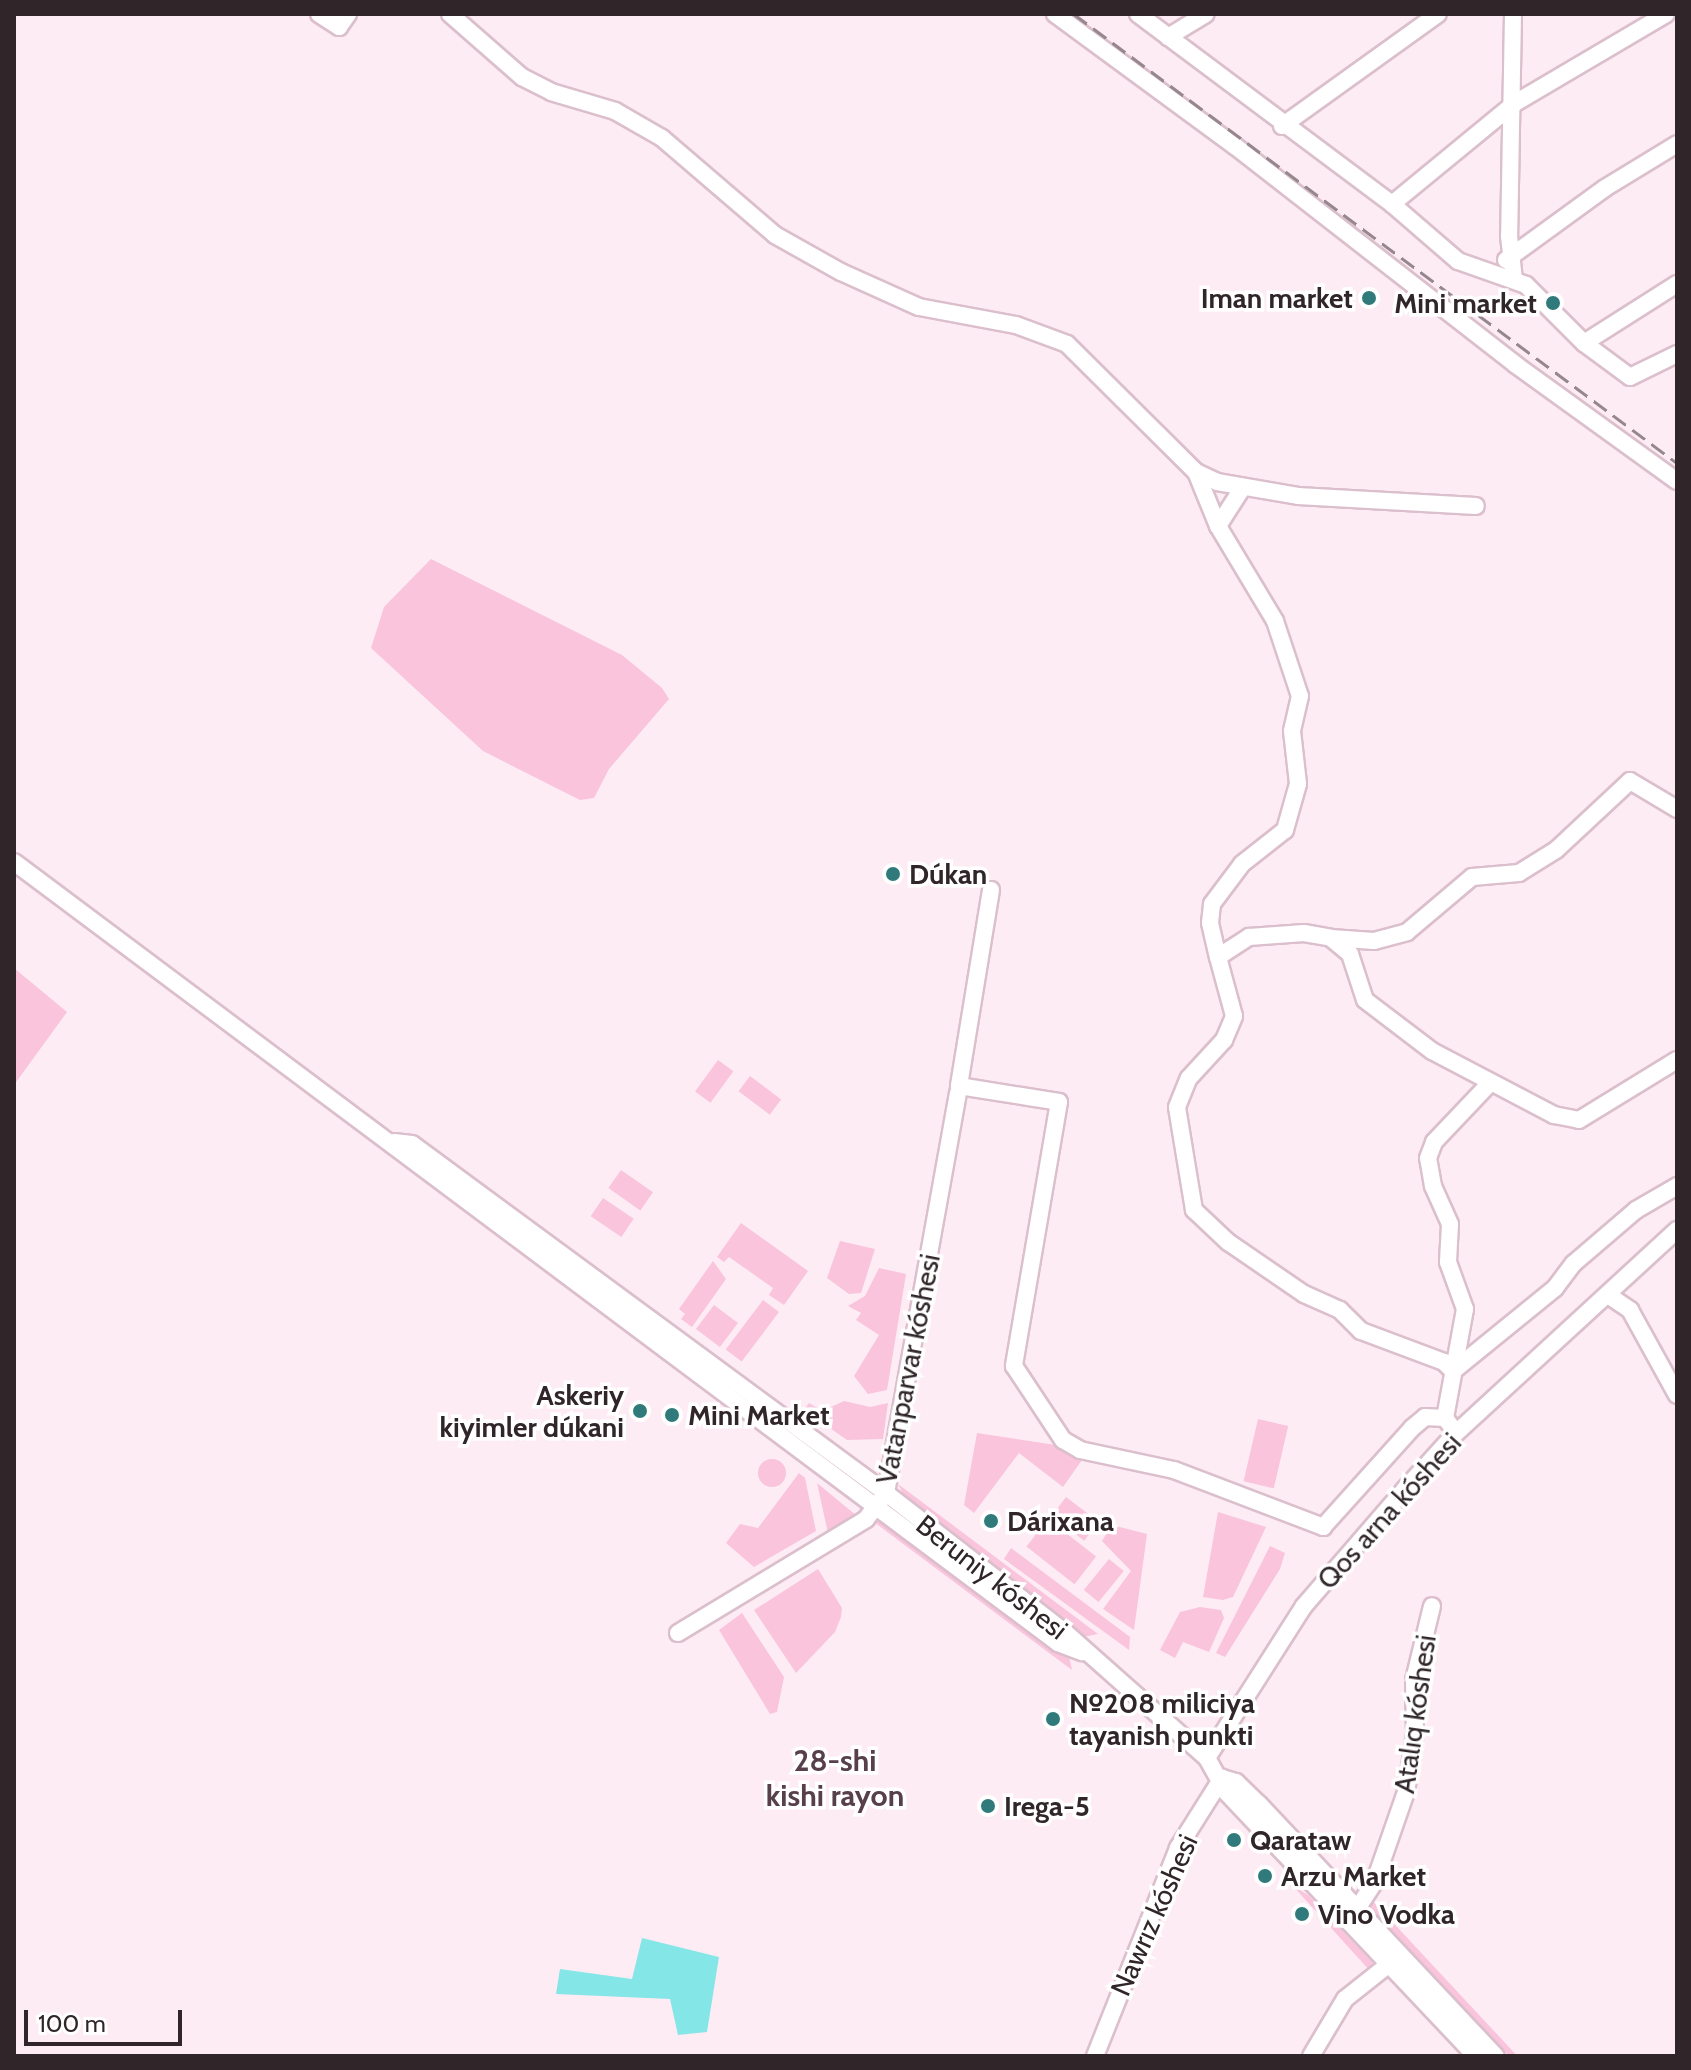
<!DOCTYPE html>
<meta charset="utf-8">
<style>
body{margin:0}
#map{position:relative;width:1691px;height:2070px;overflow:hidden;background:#feecf4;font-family:Cabin,sans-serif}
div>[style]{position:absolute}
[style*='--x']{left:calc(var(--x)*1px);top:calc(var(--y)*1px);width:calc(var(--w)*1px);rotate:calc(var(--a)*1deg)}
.green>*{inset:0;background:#f9c4dc;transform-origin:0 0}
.round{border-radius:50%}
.water>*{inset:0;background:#85e6e7}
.roads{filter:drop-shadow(2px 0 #dbbfcc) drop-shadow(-2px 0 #dbbfcc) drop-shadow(0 2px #dbbfcc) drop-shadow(0 -2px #dbbfcc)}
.minor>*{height:16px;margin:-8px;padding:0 8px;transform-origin:8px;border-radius:8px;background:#fff}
.rail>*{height:3px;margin-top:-1.5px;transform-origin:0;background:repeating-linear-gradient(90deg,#95878d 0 16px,transparent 0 24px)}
.dots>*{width:22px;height:22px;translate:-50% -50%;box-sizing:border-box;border:4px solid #fff;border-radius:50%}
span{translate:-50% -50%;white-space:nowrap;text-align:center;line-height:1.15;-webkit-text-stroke:7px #fff;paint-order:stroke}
.poi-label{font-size:28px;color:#30262a;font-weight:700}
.right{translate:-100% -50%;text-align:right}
.left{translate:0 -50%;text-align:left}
.street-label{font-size:28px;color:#30262a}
.neighbourhood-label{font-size:30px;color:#57404b;font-weight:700}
.frame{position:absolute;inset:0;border:16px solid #30262a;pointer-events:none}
.scale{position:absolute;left:24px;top:2010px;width:158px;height:36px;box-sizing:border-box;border:4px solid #30262a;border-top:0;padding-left:10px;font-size:24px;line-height:28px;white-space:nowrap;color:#30262a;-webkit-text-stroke:6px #fff;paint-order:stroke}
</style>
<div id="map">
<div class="green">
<i style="clip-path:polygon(431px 559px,622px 655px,662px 688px,669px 699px,609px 769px,594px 798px,580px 800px,483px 751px,371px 648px,384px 607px)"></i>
<i style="clip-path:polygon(14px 968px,67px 1012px,14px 1085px)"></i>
<i style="left:718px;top:1060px;width:19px;height:39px;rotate:36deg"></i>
<i style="left:750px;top:1076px;width:39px;height:19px;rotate:37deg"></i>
<i style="left:621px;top:1170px;width:39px;height:22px;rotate:35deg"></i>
<i style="left:603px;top:1198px;width:37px;height:22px;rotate:34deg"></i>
<i style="clip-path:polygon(741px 1223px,808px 1271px,784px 1305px,769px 1295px,773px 1288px,729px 1257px,724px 1262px,717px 1257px)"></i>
<i style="clip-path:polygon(840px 1241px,875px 1249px,861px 1293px,849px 1294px,827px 1278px)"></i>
<i style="clip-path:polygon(713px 1261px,726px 1279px,692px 1327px,681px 1319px,685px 1314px,679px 1309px)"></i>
<i style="clip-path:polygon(879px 1268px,906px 1274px,887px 1390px,868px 1394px,854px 1376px,879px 1335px,856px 1320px,861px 1313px,848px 1306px,865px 1296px)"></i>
<i style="left:763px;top:1300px;width:20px;height:62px;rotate:37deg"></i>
<i style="left:714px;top:1305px;width:30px;height:30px;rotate:37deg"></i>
<i style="clip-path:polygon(844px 1401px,870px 1407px,888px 1403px,883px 1439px,847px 1440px,804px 1410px,809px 1403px,822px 1411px)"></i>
<i style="left:1258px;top:1419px;width:31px;height:64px;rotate:13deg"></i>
<i style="clip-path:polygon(977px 1433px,1076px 1448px,1082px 1460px,1063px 1487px,1019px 1453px,974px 1513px,964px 1505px)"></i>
<i class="round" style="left:758px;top:1459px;width:28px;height:28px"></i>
<i style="clip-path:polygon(799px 1473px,805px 1478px,816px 1531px,754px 1567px,726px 1543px,740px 1524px,758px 1528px)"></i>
<i style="clip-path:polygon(817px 1483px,857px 1516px,828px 1533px)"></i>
<i style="clip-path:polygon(898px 1484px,1098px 1634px,1083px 1637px,906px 1500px)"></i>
<i style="left:1066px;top:1497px;width:41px;height:24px;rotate:37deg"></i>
<i style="clip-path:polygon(1218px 1512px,1266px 1527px,1233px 1597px,1223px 1600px,1203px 1597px)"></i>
<i style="left:1048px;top:1519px;width:61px;height:35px;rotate:38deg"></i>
<i style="clip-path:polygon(882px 1520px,1069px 1656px,1072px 1670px,874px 1522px)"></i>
<i style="clip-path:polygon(1112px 1525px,1147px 1534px,1134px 1630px,1103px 1609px,1131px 1571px,1102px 1541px)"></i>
<i style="clip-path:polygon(1270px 1546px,1285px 1553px,1280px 1569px,1225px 1657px,1216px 1653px)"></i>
<i style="clip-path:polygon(1011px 1548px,1130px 1637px,1129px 1650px,1004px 1559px)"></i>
<i style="left:1109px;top:1559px;width:19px;height:40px;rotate:39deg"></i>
<i style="clip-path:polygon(818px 1569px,842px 1608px,841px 1617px,835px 1632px,796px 1673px,754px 1610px)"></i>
<i style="clip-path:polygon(1200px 1607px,1221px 1610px,1224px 1618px,1209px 1652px,1183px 1642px,1175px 1658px,1160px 1650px,1180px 1612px)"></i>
<i style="clip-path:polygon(742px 1613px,784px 1677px,777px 1712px,770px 1714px,719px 1630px)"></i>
<i style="clip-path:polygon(1292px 1885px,1308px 1895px,1372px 1962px,1371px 1972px)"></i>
<i style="left:1370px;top:1898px;width:217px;height:6px;rotate:47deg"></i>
</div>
<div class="water">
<i style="clip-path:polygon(642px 1938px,719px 1957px,707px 2032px,678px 2035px,670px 1999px,556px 1994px,560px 1969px,632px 1979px)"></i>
</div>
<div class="roads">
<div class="minor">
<i style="--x:319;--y:14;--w:24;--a:33"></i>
<i style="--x:339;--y:27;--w:16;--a:-55"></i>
<i style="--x:450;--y:14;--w:96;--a:41.2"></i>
<i style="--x:522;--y:77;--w:33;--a:27"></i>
<i style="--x:551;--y:92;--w:67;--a:16.5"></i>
<i style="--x:615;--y:111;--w:54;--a:29.9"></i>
<i style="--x:662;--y:138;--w:149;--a:40.6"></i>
<i style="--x:775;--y:235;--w:76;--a:29.3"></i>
<i style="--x:841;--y:272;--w:85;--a:24.2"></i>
<i style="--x:919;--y:307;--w:99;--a:10.5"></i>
<i style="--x:1016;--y:325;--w:54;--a:20.4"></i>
<i style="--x:1067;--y:344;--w:182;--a:44.8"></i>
<i style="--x:1196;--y:472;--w:23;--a:25"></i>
<i style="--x:1217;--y:482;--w:82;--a:9.8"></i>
<i style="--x:1298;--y:496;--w:178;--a:3.2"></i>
<i style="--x:1055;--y:14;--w:223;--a:36.3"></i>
<i style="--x:1235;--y:146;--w:356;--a:37.9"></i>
<i style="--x:1516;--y:365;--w:198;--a:35.8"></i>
<i style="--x:1138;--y:14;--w:317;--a:36.8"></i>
<i style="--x:1392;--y:204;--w:87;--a:40.8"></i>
<i style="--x:1458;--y:261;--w:72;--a:19.4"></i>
<i style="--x:1526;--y:285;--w:82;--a:45"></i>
<i style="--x:1584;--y:343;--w:57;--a:36.5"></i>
<i style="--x:1630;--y:377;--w:52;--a:-26.1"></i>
<i style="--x:1513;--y:14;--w:222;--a:91"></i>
<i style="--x:1509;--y:236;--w:43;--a:83.4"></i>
<i style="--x:1168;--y:37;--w:44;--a:-31.2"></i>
<i style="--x:1282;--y:126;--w:192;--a:-35.7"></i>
<i style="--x:1392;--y:204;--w:159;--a:-39.4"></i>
<i style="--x:1515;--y:103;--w:175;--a:-30.5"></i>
<i style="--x:1506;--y:260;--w:122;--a:-36"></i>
<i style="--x:1605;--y:188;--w:84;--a:-31.4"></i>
<i style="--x:1584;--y:343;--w:110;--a:-32.4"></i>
<i style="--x:1196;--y:472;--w:58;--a:67.8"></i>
<i style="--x:1218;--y:526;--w:111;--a:59"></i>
<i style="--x:1275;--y:621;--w:79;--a:71.6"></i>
<i style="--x:1300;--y:696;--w:36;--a:103"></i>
<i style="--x:1292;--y:731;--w:53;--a:83.5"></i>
<i style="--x:1298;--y:784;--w:48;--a:105.8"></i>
<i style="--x:1285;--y:830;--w:55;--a:141.7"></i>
<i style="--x:1242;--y:864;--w:50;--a:126.9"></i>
<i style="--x:1212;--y:904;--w:19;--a:96"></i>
<i style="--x:1210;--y:923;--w:35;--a:77"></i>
<i style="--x:1218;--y:526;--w:46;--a:-57.3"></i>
<i style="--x:14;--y:862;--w:1304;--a:36.8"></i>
<i style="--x:1058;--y:1643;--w:26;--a:21"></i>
<i style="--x:991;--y:890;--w:199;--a:99.3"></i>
<i style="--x:959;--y:1086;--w:101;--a:9.1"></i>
<i style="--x:1059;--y:1102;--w:268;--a:99.7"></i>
<i style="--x:1014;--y:1366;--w:89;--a:56.5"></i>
<i style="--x:1063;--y:1440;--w:20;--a:30"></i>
<i style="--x:1080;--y:1450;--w:96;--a:12"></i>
<i style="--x:1174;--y:1470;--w:160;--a:20.9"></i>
<i style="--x:1323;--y:1527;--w:133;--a:-48"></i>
<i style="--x:1412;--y:1428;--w:17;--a:-40"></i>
<i style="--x:1425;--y:1417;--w:20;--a:3"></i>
<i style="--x:1331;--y:938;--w:43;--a:4"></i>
<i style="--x:1374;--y:941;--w:34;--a:-15"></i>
<i style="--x:1407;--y:932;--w:85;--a:-40.2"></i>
<i style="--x:1472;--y:877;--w:47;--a:-4.9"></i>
<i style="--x:1519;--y:873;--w:44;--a:-31.9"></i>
<i style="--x:1556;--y:850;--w:101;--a:-43"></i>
<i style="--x:1630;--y:781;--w:55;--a:30.8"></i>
<i style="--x:394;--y:1142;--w:18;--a:6"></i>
<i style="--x:412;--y:1144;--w:589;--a:36.36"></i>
<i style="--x:886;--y:1493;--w:228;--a:37.9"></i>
<i style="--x:1066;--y:1633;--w:188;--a:41.6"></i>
<i style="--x:1207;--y:1758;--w:39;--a:61"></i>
<i style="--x:1226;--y:1792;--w:364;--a:46.6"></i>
<i style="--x:1608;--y:1295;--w:27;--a:34"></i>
<i style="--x:1630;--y:1310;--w:97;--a:61.1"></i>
<i style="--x:1453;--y:1371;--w:13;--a:-135"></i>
<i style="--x:1444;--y:1362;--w:89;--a:-159.5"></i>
<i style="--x:1361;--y:1331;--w:30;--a:-135"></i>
<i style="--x:1340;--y:1310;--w:39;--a:-156"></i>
<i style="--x:1304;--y:1294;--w:92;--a:-145.6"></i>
<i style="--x:1228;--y:1242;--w:47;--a:-136.7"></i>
<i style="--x:1194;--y:1210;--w:104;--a:-99.4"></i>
<i style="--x:1177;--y:1107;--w:31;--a:-68"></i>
<i style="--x:1189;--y:1078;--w:52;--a:-47.4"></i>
<i style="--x:1224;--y:1040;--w:26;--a:-67"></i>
<i style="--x:1234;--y:1016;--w:61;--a:-105.2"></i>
<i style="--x:1218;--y:957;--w:37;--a:-33"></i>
<i style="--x:1249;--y:937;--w:55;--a:-4.2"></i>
<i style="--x:1304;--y:933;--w:27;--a:10"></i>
<i style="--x:1331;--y:938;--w:25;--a:40"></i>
<i style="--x:1350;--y:954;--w:48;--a:71.9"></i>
<i style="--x:1365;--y:1000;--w:84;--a:37.3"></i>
<i style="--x:1432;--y:1051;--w:138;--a:27.7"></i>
<i style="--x:1554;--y:1115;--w:25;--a:11"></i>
<i style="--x:1579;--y:1120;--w:115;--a:-31.5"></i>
<i style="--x:1453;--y:1371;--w:132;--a:-39.1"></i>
<i style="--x:1555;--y:1288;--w:30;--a:-53"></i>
<i style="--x:1573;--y:1264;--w:83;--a:-40.6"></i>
<i style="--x:1636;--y:1210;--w:48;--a:-30.3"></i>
<i style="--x:1451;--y:1426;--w:10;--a:-127"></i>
<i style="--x:1445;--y:1418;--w:111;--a:-79.6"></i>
<i style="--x:1465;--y:1309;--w:50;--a:-109.9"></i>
<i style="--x:1448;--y:1262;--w:38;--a:-87"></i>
<i style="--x:1450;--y:1224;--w:42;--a:-114.1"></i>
<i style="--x:1433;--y:1186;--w:28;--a:-100"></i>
<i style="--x:1428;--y:1158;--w:17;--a:-69"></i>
<i style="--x:1434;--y:1142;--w:81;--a:-46.5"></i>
<i style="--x:678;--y:1633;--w:220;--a:-31.2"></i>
<i style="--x:866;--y:1519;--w:33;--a:-52"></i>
<i style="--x:886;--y:1493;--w:406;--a:-79.8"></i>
<i style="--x:1207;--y:1758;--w:180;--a:-57.5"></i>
<i style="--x:1304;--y:1606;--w:155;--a:-49.2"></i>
<i style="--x:1405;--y:1489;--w:73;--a:-47.8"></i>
<i style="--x:1454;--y:1435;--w:303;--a:-42.6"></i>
<i style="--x:1222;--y:1778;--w:15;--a:16"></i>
<i style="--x:1236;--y:1782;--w:32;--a:44"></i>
<i style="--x:1259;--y:1804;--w:346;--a:46.8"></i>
<i style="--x:1357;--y:1909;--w:33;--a:-57"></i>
<i style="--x:1375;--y:1881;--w:94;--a:-70.8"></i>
<i style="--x:1406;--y:1792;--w:60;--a:-81.3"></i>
<i style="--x:1415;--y:1733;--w:53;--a:-91.1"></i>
<i style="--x:1414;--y:1680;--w:76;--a:-76.3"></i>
<i style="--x:1095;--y:2056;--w:224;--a:-68.2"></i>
<i style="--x:1178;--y:1848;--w:83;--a:-57.8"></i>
<i style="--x:1311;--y:2056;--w:66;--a:-59.2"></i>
<i style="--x:1345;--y:1999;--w:56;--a:-38.5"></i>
</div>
</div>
<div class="rail">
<i style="--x:1074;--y:14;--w:752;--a:36.67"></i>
</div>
<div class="dots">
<i style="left:1369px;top:298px;background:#317a7b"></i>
<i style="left:1553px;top:303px;background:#317a7b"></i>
<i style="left:893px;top:874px;background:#317a7b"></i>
<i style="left:640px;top:1411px;background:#317a7b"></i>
<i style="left:672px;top:1415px;background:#317a7b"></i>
<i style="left:991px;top:1521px;background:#317a7b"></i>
<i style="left:1053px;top:1719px;background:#317a7b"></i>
<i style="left:988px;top:1806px;background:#317a7b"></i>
<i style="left:1234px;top:1840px;background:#317a7b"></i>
<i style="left:1265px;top:1876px;background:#317a7b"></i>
<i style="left:1302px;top:1914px;background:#317a7b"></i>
</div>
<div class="poi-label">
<span class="right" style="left:1353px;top:298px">Iman market</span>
<span class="right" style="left:1537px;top:303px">Mini market</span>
<span class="left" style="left:909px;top:874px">Dúkan</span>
<span class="right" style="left:624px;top:1411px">Askeriy<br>kiyimler dúkani</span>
<span class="left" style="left:688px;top:1415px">Mini Market</span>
<span class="left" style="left:1007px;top:1521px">Dárixana</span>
<span class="left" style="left:1069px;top:1719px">№208 miliciya<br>tayanish punkti</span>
<span class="left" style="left:1004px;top:1806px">Irega-5</span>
<span class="left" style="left:1250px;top:1840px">Qarataw</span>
<span class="left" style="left:1281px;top:1876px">Arzu Market</span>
<span class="left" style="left:1318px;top:1914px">Vino Vodka</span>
</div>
<div class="street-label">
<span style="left:908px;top:1369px;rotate:-79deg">Vatanparvar kóshesi</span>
<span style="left:1389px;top:1511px;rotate:-48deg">Qos arna kóshesi</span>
<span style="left:992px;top:1577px;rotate:38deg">Beruniy kóshesi</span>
<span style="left:1415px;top:1714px;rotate:-82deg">Atalıq kóshesi</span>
<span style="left:1154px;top:1915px;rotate:-66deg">Nawrız kóshesi</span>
</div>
<div class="neighbourhood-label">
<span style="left:835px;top:1778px">28-shi<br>kishi rayon</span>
</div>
<div class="frame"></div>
<div class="scale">100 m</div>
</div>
